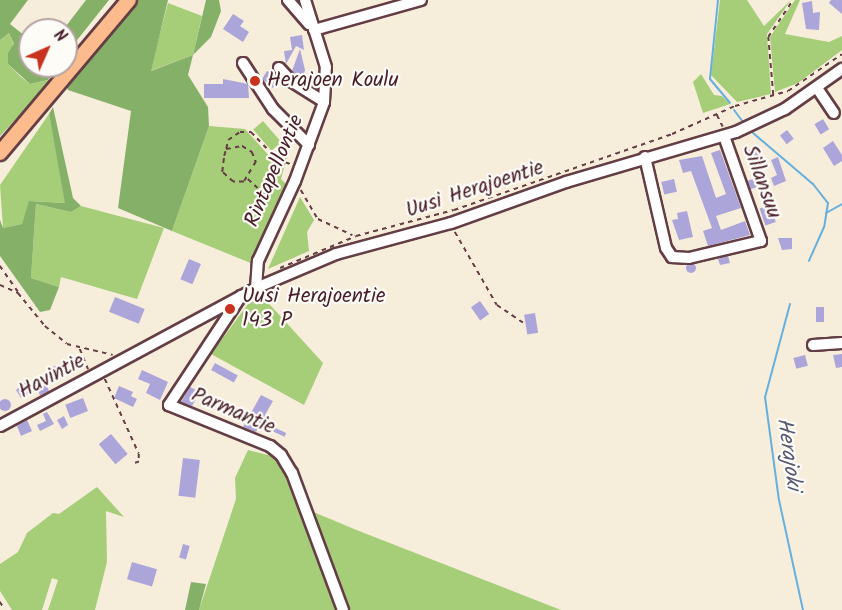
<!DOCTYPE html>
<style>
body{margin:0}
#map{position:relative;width:842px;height:610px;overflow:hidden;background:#f7eddb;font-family:Kalam,sans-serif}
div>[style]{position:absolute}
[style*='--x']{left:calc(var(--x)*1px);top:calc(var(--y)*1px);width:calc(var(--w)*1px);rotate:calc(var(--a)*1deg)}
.green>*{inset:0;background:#a6cd77;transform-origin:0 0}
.forest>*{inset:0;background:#84b068}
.stream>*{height:2px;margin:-1px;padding:0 1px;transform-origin:1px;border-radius:1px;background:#65b0de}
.building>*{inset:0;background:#aba5da;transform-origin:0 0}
.round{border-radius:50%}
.path>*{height:1.5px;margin-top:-0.75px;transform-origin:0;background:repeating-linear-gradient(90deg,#643e45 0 4.5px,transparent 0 9px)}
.roads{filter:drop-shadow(2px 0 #643e45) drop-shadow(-2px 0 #643e45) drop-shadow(0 2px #643e45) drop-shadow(0 -2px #643e45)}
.minor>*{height:10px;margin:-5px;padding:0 5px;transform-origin:5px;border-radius:5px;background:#fff}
.major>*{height:14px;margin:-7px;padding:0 7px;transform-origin:7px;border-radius:7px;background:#fbbb8c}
.dots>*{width:16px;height:16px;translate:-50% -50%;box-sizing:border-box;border:3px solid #fdfcf7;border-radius:50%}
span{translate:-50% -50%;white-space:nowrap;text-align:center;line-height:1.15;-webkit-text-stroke:4.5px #fdfcf7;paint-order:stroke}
.poi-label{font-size:21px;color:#4a1f2b}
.left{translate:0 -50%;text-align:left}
.street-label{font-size:21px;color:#4a1f2b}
.water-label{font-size:22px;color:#555973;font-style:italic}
.north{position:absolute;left:18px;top:18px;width:60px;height:60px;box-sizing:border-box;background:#fdfcf7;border:2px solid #b5a4a5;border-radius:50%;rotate:45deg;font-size:16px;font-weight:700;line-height:24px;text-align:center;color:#4a1f2b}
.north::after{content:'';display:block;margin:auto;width:21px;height:27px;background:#c8321e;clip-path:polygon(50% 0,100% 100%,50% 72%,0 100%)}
</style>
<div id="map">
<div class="green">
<i style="clip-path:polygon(720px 0,747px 0,764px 26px,791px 0,767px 34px,771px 94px,737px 102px,711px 75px)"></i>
<i style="clip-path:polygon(795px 0,800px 0,785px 34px,829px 42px,842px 36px,842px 50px,798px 83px,775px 92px,770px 37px)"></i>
<i style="clip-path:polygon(168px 3px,202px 16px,193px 55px,150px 71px)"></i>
<i style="clip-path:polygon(9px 33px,14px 45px,8px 64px,21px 77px,30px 84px,54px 79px,0 136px,0 40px)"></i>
<i style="clip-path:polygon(701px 74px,714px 95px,722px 96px,730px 104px,703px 113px,693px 82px)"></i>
<i style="clip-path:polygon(49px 114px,66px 203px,30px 201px,22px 224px,3px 228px,0 185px)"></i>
<i style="left:263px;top:121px;width:28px;height:13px;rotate:49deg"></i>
<i style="clip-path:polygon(209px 126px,245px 129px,271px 158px,291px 142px,281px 179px,286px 184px,253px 264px,172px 231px)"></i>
<i style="clip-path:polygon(300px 197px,314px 220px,307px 232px,309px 251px,268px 269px)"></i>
<i style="clip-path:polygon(36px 204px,71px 212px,81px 206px,164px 228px,137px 299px,61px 277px,59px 287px,31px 278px)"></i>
<i style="clip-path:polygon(262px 296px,323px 363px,304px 405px,211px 354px,248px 304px)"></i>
<i style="clip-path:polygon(248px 450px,272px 456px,283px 470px,337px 610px,199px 610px,236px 499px,235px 478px)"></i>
<i style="clip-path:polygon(97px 487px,124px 517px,106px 511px,107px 562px,95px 610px,48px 610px,58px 580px,52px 578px,42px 610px,12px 610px,0 591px,0 564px,18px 552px,27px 533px,53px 513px,59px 514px)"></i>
<i style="clip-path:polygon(311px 511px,359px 531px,561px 610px,348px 610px)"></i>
</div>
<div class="forest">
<i style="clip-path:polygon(0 0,28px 0,10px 24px,30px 40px,30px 66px,58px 66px,48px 80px,30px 84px,8px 64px,8px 53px,14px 44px,9px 33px,0 40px)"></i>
<i style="clip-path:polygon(86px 0,109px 0,66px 54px,66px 30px,63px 30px)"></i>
<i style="clip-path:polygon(137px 0,168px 0,151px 71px,193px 55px,206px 0,219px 0,221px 11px,211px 37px,193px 55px,188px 75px,208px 107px,209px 126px,172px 231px,118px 208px,131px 111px,68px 90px,66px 85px)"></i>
<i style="clip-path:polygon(53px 107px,73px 198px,81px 206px,71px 212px,36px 204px,31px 278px,59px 287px,50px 310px,40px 312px,0 256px,0 220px,3px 228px,22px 224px,29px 201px,65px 203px,49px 114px)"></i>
<i style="clip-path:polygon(191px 582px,206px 584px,199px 610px,185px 610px)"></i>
</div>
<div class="stream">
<i style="--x:718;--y:0;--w:79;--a:95.8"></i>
<i style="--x:710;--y:79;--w:31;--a:50"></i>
<i style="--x:734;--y:110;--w:15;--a:53"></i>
<i style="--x:753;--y:133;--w:79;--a:40.4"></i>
<i style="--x:813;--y:184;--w:24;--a:52"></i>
<i style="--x:828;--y:203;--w:24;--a:99"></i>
<i style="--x:824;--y:227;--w:37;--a:114"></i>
<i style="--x:826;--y:213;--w:18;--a:-29"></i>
<i style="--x:790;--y:304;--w:96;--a:105"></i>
<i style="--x:765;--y:397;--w:104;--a:82.3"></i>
<i style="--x:779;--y:500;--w:113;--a:77.7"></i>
</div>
<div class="building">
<i style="clip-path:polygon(831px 0,842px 0,842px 14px,829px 3px)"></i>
<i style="clip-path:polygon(812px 1px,813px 13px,820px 12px,819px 30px,806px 29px,802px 3px)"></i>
<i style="clip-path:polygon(233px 14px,244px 21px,240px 26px,249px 32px,243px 42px,223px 29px)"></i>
<i style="clip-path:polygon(302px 35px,304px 50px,296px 46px,286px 64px,284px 51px,292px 50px,290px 37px)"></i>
<i style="clip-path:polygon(300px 49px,305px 70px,302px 79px,292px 71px)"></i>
<i style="clip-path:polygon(267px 71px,278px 78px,273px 88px,262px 79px)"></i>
<i style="clip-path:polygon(223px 79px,248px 84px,249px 98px,204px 98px,204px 84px,223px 84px)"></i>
<i style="left:823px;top:119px;width:12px;height:10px;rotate:59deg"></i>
<i style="left:787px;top:130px;width:11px;height:9px;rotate:52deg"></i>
<i style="clip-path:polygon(833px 141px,842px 155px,842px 161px,834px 166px,823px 148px)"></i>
<i style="left:759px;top:147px;width:10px;height:12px;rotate:73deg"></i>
<i style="clip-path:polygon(720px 150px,741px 208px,716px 216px,721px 230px,745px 221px,750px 235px,708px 246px,703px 231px,712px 228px,691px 171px,683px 173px,679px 160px,702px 156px,716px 198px,726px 194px,711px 153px)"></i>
<i style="clip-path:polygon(778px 157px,786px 181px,774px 186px,771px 178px,777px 175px,771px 160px)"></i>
<i style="left:756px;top:178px;width:9px;height:9px;rotate:72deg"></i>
<i style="left:674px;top:179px;width:13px;height:13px;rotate:77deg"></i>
<i style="left:770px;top:205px;width:18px;height:11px;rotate:71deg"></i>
<i style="clip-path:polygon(687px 211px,693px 237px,679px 240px,672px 220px,678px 219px,677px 213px)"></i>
<i style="clip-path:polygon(778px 238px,792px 238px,792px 249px,782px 250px)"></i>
<i style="clip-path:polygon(728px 256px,730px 263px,720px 265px,718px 259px)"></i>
<i style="left:189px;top:259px;width:13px;height:22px;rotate:23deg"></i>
<i class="round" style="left:686px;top:263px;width:10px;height:10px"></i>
<i style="left:115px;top:297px;width:32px;height:16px;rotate:22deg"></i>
<i style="left:480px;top:301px;width:16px;height:11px;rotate:55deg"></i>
<i style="left:816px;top:307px;width:8px;height:15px"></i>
<i style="left:535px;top:313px;width:20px;height:11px;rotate:81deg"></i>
<i style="clip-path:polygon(842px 354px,842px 367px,836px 368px,833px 355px)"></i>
<i style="left:805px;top:355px;width:11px;height:12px;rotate:75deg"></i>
<i style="left:215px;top:363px;width:26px;height:8px;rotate:29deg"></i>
<i class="round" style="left:49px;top:366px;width:14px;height:14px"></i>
<i style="clip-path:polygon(142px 370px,168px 382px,160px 400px,146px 393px,150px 384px,138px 379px)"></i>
<i style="clip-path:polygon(29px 379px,35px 390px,21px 398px,16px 390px)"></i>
<i style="left:45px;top:382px;width:10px;height:10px;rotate:66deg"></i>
<i style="clip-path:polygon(119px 386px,133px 392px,131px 396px,137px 399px,133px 407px,114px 398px)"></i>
<i style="clip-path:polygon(190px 387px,200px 392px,192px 406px,181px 402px)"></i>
<i style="clip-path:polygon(261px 395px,273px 401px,265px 415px,271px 418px,266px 427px,260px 424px,256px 432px,243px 427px)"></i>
<i style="left:83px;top:398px;width:14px;height:19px;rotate:69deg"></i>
<i class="round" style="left:-1px;top:399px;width:12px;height:12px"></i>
<i style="clip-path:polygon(47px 412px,54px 424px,40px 431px,37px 425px,46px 421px,43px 414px)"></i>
<i style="clip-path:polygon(64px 416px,68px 425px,62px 429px,57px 420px)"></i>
<i style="clip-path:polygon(27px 420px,32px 431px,21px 436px,17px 426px)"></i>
<i style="left:269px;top:425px;width:19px;height:4px;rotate:25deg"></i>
<i style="left:111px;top:434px;width:26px;height:16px;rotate:50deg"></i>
<i style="left:183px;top:458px;width:17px;height:38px;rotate:7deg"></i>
<i style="left:183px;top:544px;width:7px;height:14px;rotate:16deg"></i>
<i style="left:132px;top:562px;width:26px;height:18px;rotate:16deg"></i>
</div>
<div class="path">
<i style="--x:773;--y:95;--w:58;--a:-94.9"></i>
<i style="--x:768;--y:37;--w:45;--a:-56"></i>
<i style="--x:717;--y:115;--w:13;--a:63"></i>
<i style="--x:226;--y:149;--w:16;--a:-11"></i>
<i style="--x:242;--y:146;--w:12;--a:31"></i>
<i style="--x:252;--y:152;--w:11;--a:68"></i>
<i style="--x:256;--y:162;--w:23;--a:121"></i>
<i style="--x:244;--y:182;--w:11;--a:180"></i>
<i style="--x:233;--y:182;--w:15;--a:-138"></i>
<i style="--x:222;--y:172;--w:16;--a:-83"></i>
<i style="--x:224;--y:156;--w:7;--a:-74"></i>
<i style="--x:226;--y:149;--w:9;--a:-77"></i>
<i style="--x:228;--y:140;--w:14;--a:-34"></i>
<i style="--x:240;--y:132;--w:11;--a:0"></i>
<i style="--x:251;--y:132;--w:37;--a:46"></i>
<i style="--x:277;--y:159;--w:14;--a:21"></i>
<i style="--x:248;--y:179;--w:23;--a:43"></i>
<i style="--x:301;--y:190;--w:34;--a:60"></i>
<i style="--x:318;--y:219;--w:38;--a:25"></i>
<i style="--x:455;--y:232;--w:84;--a:60.1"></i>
<i style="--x:497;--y:305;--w:34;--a:34"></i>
<i style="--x:0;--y:266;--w:32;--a:55"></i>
<i style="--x:280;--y:268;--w:82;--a:-22.8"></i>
<i style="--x:356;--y:236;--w:101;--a:-14.9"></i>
<i style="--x:454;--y:210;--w:231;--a:-19.2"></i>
<i style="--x:672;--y:134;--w:69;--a:-24"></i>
<i style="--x:735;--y:106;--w:55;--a:-15.8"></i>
<i style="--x:788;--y:91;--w:65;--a:-34.4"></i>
<i style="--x:0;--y:285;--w:20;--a:24"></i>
<i style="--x:18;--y:293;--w:43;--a:50.7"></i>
<i style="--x:45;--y:326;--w:28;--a:39"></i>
<i style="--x:67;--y:344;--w:47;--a:13.4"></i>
<i style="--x:80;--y:349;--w:22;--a:68"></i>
<i style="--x:105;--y:379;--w:82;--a:65.6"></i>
<i style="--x:139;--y:454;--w:8;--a:90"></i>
<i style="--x:139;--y:462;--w:6;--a:162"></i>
<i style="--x:0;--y:602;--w:9;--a:58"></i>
</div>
<div class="roads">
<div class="minor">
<i style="--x:288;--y:0;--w:32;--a:49"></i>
<i style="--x:314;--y:30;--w:111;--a:-15.7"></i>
<i style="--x:243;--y:63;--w:55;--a:56.9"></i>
<i style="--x:273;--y:109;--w:51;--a:45"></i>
<i style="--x:279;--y:68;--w:18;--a:47"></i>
<i style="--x:291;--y:81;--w:39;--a:32"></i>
<i style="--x:817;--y:88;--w:30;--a:56"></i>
<i style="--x:645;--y:157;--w:93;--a:77"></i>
<i style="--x:666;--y:248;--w:11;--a:56"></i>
<i style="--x:672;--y:257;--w:17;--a:3"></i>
<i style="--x:689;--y:258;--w:74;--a:-13.3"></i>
<i style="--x:761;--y:241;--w:111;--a:-109.4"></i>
<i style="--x:256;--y:288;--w:27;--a:-86"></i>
<i style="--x:258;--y:261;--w:88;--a:-65.2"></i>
<i style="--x:295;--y:181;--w:84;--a:-69.8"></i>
<i style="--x:324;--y:102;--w:35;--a:-87"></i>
<i style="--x:326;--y:67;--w:70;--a:-107.4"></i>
<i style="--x:241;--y:296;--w:131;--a:123.4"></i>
<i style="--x:169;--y:405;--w:109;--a:22.1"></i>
<i style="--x:270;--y:446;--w:14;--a:39"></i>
<i style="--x:281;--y:455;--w:21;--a:59"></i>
<i style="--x:292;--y:473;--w:146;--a:69.6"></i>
<i style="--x:813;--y:345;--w:29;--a:-4"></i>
<i style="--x:0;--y:426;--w:291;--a:-28.3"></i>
<i style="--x:256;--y:288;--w:87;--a:-23"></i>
<i style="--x:336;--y:254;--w:119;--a:-15.1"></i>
<i style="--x:451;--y:223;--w:122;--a:-19.6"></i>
<i style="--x:566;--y:182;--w:177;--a:-16.4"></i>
<i style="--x:736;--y:132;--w:54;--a:-25.1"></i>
<i style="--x:785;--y:109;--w:70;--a:-35.1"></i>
</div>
<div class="major">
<i style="--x:0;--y:153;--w:200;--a:-49.9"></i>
</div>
</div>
<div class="dots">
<i style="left:255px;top:81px;background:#c8321e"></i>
<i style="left:230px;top:309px;background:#c8321e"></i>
</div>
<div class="poi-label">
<span class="left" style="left:267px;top:81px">Herajoen Koulu</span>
<span class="left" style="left:242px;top:309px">Uusi Herajoentie<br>143 P</span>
</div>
<div class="street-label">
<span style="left:275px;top:171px;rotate:-67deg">Rintapellontie</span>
<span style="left:761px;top:182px;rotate:70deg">Sillansuu</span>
<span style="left:475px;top:190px;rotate:-18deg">Uusi Herajoentie</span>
<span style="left:52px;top:377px;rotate:-28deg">Havintie</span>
<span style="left:233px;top:412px;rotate:23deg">Parmantie</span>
</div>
<div class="water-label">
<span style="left:788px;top:454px;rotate:82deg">Herajoki</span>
</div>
<div class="north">N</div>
</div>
